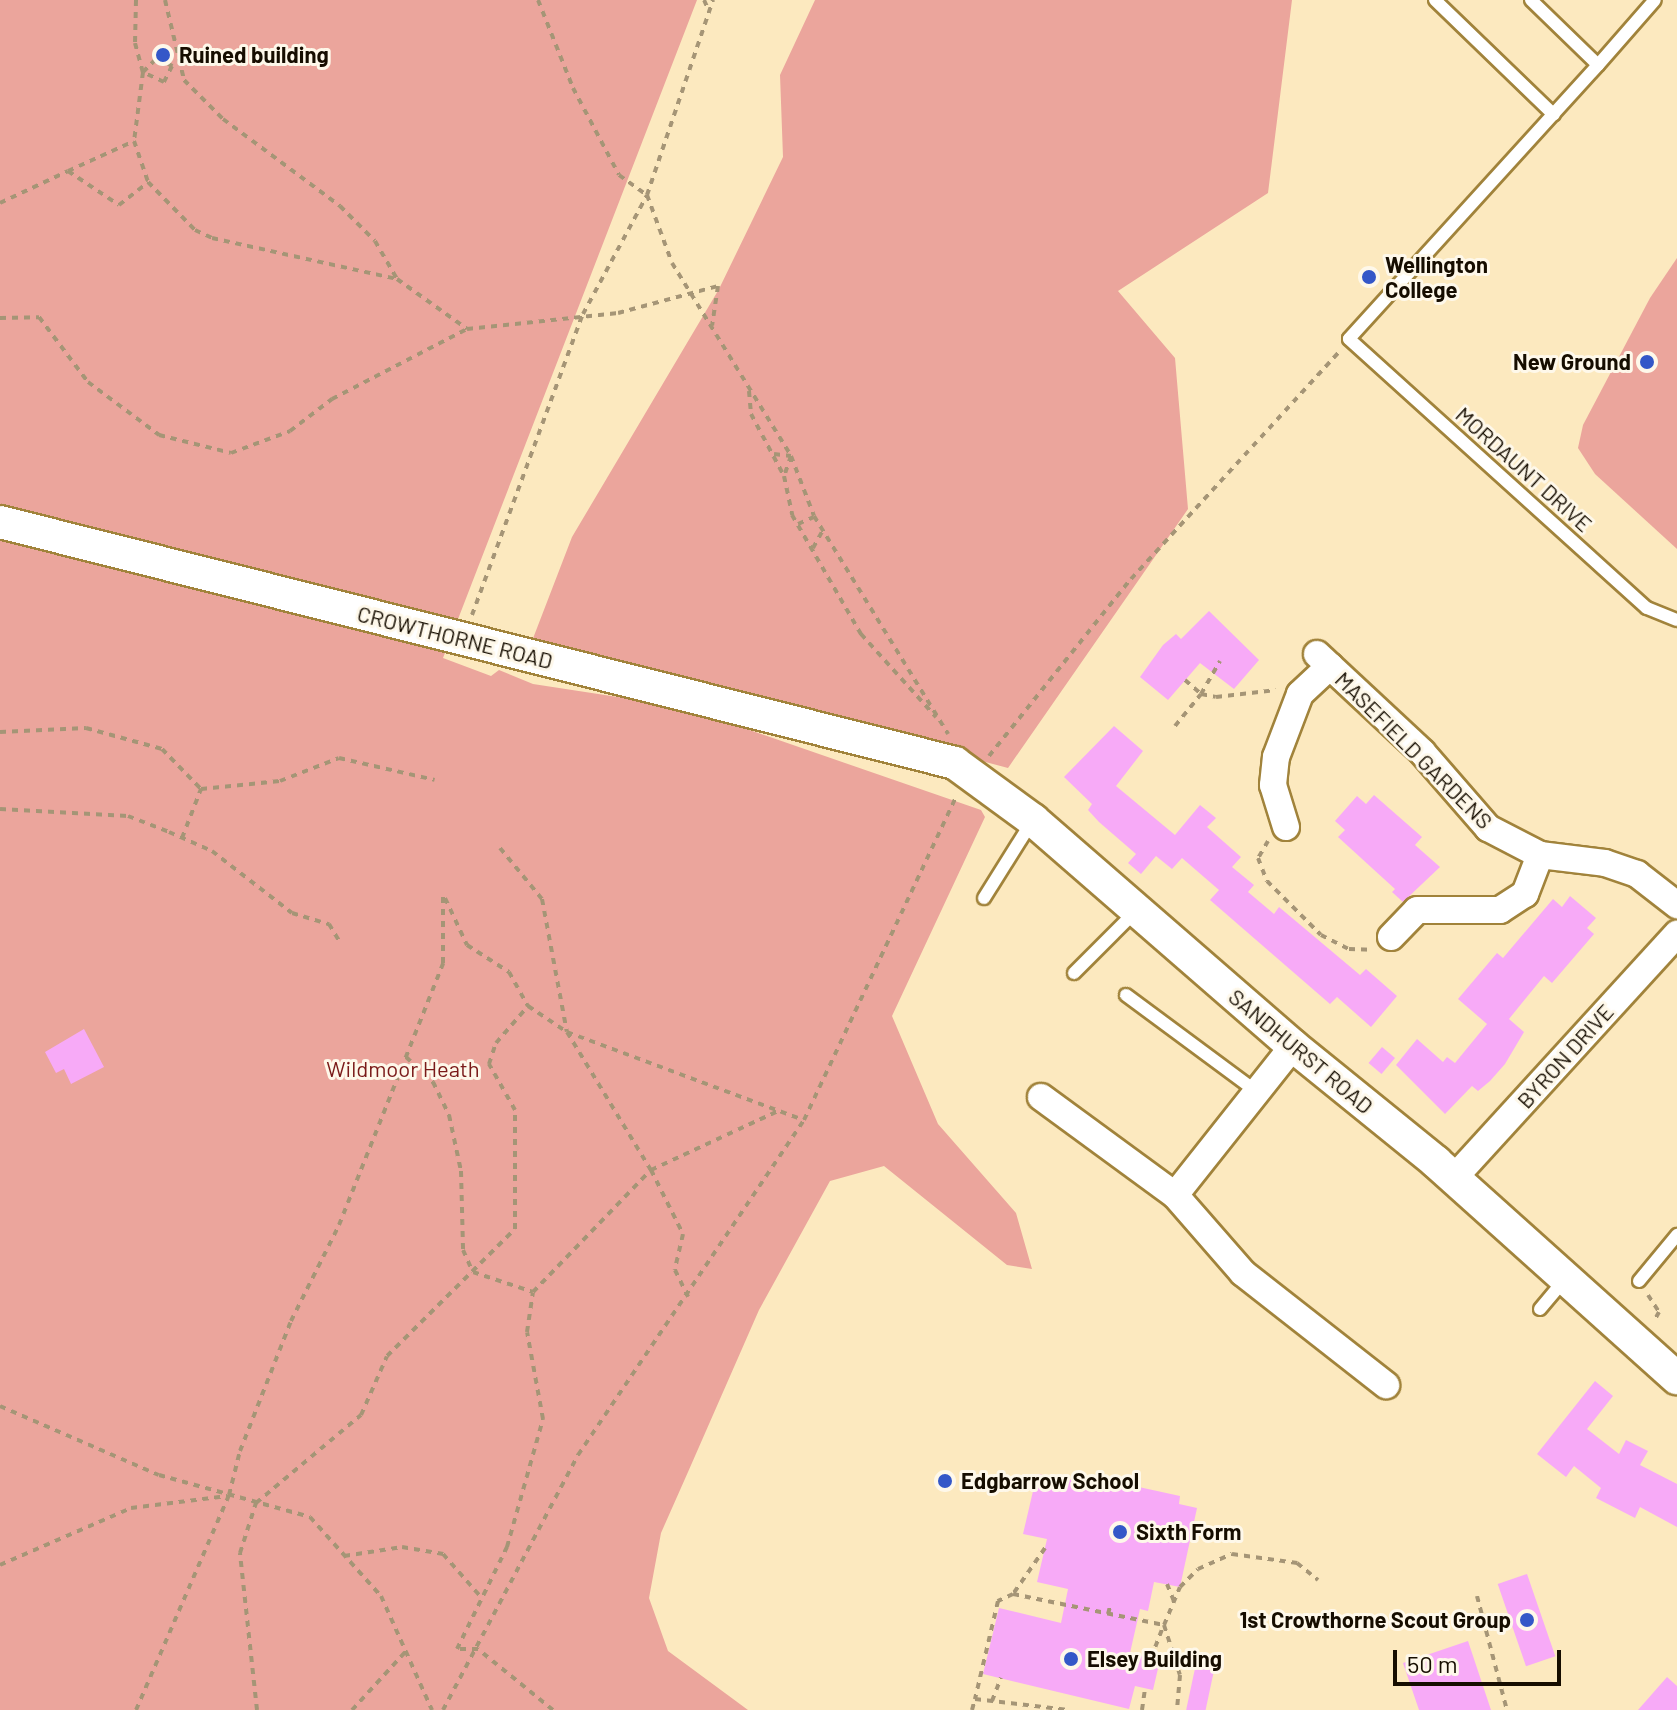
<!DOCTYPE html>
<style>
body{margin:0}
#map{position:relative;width:1677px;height:1710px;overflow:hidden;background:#fce9bf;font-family:Barlow,sans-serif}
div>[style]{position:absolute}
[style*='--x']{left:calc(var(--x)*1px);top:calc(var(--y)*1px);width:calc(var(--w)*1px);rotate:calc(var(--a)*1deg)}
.green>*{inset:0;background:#eba59c}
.building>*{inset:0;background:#f7aaf7;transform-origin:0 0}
.path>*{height:4px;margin-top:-2px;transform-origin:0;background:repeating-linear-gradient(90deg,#a59576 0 6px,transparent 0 12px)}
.roads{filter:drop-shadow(2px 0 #a1833b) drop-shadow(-2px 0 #a1833b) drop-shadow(0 2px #a1833b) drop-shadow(0 -2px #a1833b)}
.service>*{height:12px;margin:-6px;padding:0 6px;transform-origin:6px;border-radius:6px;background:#fff}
.minor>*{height:26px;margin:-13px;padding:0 13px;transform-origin:13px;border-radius:13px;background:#fff}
.tertiary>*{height:32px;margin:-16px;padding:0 16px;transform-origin:16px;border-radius:16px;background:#fff}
.dots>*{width:22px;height:22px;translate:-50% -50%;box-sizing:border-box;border:4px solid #fef8ea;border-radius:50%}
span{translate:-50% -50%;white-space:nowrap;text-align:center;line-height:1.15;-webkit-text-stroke:6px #fef8ea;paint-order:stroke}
.poi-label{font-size:22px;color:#160d00;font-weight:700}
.left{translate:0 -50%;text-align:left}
.right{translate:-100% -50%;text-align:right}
.street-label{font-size:22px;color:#160d00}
.park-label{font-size:22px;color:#7a1a19}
.scale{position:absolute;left:1393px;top:1650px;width:168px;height:36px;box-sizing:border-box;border:4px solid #160d00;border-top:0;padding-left:10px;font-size:24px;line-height:28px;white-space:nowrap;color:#160d00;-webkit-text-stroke:6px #fef8ea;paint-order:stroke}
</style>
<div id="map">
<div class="green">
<i style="clip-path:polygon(0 0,697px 0,443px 658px,491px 676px,499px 670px,533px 684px,683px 707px,981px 810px,985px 817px,892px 1016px,938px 1124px,1016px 1213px,1032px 1269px,1007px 1265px,884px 1166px,830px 1181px,759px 1310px,688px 1472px,661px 1533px,649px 1598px,668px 1651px,748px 1710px,0 1710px)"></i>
<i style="clip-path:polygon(815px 0,1292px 0,1268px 193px,1118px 291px,1175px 358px,1188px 509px,1008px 768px,532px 641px,572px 537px,719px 289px,783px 157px,780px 75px)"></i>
<i style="clip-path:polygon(1677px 258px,1677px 549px,1595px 474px,1578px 448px,1583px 425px,1650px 298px)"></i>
</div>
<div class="building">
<i style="clip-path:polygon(1209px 611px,1259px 660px,1234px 689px,1200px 663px,1168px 700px,1140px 677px,1163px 645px,1176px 634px,1181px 639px)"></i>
<i style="clip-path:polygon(1114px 726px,1143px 751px,1116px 786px,1175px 835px,1200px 805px,1216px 818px,1207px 827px,1241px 857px,1232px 867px,1254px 885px,1248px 892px,1274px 914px,1279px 907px,1360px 975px,1366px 969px,1397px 996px,1371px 1027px,1337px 997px,1330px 1004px,1210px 900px,1219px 890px,1182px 858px,1172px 869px,1156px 856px,1141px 874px,1128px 863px,1136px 854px,1099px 822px,1088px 810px,1092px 804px,1064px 777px)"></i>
<i style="clip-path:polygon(1374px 795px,1422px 837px,1415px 845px,1440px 867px,1403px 902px,1392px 892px,1395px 889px,1338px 837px,1345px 830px,1335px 821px,1357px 796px,1366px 804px)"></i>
<i style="clip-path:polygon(1570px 896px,1596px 918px,1587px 928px,1594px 934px,1552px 983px,1544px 976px,1509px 1019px,1524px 1032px,1505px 1064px,1490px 1081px,1478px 1091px,1472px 1086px,1445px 1114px,1396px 1065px,1417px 1039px,1443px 1062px,1447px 1057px,1455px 1063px,1487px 1024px,1458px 999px,1497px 953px,1503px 958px,1553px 899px,1562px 907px)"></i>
<i style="clip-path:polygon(84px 1029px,104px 1067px,71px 1084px,64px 1069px,56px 1073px,45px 1052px)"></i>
<i style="left:1382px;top:1047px;width:17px;height:21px;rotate:40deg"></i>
<i style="clip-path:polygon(1595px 1381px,1613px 1396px,1587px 1429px,1619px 1454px,1626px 1440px,1648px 1451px,1640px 1465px,1677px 1484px,1677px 1527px,1640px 1507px,1635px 1518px,1596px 1498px,1601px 1488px,1574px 1466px,1566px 1477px,1537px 1454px)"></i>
<i style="clip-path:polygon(1037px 1474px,1092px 1483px,1093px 1477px,1180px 1496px,1179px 1504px,1197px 1508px,1180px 1587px,1154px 1582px,1148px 1611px,1140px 1609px,1130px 1653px,1160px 1660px,1153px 1690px,1135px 1686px,1129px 1709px,983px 1674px,999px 1608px,1061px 1623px,1068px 1589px,1037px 1582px,1047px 1539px,1023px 1534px)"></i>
<i style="left:1527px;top:1574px;width:87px;height:31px;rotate:71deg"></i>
<i style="clip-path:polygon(1468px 1641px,1491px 1710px,1419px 1710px,1403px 1663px)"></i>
<i style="left:1197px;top:1659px;width:19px;height:52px;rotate:12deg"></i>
<i style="clip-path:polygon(1667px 1677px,1677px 1686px,1677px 1710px,1638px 1710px)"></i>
</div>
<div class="path">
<i style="--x:136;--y:0;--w:43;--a:91.3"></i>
<i style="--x:135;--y:43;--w:30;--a:75"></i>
<i style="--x:143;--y:72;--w:70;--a:97.4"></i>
<i style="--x:134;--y:141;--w:43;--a:71.1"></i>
<i style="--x:148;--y:182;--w:67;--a:45.6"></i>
<i style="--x:195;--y:230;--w:19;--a:25"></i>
<i style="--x:212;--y:238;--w:189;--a:12.5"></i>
<i style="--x:397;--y:279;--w:86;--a:35.5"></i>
<i style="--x:165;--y:0;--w:82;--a:76.6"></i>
<i style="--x:184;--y:80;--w:55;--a:45"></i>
<i style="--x:223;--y:119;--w:146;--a:36.6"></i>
<i style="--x:340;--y:206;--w:49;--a:45"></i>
<i style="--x:375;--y:241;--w:44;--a:59.9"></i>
<i style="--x:538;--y:0;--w:95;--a:68.3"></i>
<i style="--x:573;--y:88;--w:98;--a:62.1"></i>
<i style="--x:619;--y:175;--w:34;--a:36"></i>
<i style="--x:647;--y:195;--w:72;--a:69.8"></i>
<i style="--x:672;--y:263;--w:227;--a:58.3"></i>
<i style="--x:791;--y:456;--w:64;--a:69"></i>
<i style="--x:814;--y:516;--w:256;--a:58.4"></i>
<i style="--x:704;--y:0;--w:12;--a:66"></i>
<i style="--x:158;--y:57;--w:17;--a:33"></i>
<i style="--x:172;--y:66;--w:18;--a:117"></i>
<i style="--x:164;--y:82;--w:23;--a:-155"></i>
<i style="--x:143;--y:72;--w:21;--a:-45"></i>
<i style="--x:68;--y:171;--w:72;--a:-24.4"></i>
<i style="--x:0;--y:203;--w:75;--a:-25.2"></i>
<i style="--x:68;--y:171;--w:61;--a:33.7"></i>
<i style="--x:119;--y:205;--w:37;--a:-38"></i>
<i style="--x:0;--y:318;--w:39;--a:-1"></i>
<i style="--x:39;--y:317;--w:81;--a:53"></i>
<i style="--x:88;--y:382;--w:89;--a:36.7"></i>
<i style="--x:159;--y:435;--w:74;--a:14"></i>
<i style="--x:231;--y:453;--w:63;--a:-20.4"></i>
<i style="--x:290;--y:431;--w:53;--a:-37.3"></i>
<i style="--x:332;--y:399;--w:152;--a:-27.4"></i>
<i style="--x:467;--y:329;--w:152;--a:-6"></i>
<i style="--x:618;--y:313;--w:104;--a:-15.1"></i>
<i style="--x:718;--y:286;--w:40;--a:98.5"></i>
<i style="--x:749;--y:391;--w:23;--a:85"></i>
<i style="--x:751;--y:414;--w:70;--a:62"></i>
<i style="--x:784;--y:476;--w:40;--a:78"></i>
<i style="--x:792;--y:515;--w:138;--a:59.9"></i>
<i style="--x:861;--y:634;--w:112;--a:47.9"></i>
<i style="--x:774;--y:454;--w:17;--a:7"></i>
<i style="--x:791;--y:456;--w:21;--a:109"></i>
<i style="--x:798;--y:524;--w:17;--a:-24"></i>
<i style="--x:813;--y:548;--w:21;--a:-61"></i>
<i style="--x:472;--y:615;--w:321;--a:-69.8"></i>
<i style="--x:583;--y:314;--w:135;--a:-61.7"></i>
<i style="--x:647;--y:195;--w:206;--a:-71.3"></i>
<i style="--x:1185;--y:680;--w:21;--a:41"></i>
<i style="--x:1201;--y:694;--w:38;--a:-60"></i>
<i style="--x:1175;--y:726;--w:41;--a:-50.9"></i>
<i style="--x:1201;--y:694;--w:15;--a:11"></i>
<i style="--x:1216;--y:697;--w:60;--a:-6.7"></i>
<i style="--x:0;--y:732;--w:86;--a:-2.7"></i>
<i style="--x:86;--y:728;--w:79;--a:15.4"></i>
<i style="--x:162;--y:749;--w:56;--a:45.7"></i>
<i style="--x:201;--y:789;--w:79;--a:-5.8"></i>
<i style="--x:280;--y:781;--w:63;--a:-21.3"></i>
<i style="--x:339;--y:758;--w:98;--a:12.9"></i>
<i style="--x:989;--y:756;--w:227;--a:-51.3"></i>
<i style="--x:1131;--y:579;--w:308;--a:-47.5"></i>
<i style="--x:0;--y:809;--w:128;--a:3.1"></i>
<i style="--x:128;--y:816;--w:44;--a:21.3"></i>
<i style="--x:169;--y:832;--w:47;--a:23.8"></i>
<i style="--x:212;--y:851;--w:101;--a:37.8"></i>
<i style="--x:292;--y:913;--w:39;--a:17"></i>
<i style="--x:329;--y:924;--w:21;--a:59"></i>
<i style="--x:182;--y:838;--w:53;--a:-68.8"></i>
<i style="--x:1268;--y:841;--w:20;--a:120"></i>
<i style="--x:1258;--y:858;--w:25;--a:69"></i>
<i style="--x:1267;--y:881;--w:76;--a:45"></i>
<i style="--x:1321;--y:935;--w:31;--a:27"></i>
<i style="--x:1349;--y:949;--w:23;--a:2"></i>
<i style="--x:500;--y:848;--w:66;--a:50.5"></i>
<i style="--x:542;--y:899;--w:135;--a:79.4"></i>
<i style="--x:567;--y:1032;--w:252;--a:20.4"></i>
<i style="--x:445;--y:898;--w:52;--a:64.9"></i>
<i style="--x:467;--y:945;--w:50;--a:32.7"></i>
<i style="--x:509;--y:972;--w:39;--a:61"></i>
<i style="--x:528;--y:1006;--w:47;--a:33.7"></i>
<i style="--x:567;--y:1032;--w:162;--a:58.7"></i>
<i style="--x:651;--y:1170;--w:72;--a:63.4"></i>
<i style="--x:683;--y:1234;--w:37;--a:103"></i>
<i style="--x:675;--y:1270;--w:30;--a:64"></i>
<i style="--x:406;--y:1057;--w:37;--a:43"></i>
<i style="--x:433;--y:1082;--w:37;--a:64"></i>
<i style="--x:449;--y:1115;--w:57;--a:77.9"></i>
<i style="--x:461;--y:1171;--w:79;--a:88.5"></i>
<i style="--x:463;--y:1250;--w:24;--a:66"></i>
<i style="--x:473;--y:1272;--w:63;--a:18.4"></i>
<i style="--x:1648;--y:1295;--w:20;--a:57"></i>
<i style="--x:1659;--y:1312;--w:10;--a:119"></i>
<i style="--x:0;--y:1406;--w:173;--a:23.5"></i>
<i style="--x:159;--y:1475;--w:157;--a:15.5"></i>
<i style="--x:310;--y:1517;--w:106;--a:48.1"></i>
<i style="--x:381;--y:1596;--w:125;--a:65.9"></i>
<i style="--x:1045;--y:1548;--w:56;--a:124.8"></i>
<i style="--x:1013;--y:1594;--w:154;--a:11.6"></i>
<i style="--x:1164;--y:1625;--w:41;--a:-67.2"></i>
<i style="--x:1180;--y:1587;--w:25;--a:-45"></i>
<i style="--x:1198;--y:1569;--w:37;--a:-24"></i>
<i style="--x:1232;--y:1554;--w:66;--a:7.9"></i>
<i style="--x:1297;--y:1563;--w:27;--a:39"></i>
<i style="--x:344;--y:1556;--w:59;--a:-8.8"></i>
<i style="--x:402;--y:1547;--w:42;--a:9.7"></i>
<i style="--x:443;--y:1554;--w:56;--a:48.6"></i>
<i style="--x:0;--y:1565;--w:143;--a:-23.5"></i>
<i style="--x:131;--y:1508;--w:97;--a:-7.1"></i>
<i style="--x:1167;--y:1584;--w:18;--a:68"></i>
<i style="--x:1013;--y:1594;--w:17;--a:155"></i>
<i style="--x:998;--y:1601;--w:101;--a:103.2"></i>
<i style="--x:975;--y:1699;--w:94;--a:6.7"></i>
<i style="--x:1477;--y:1596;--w:118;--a:75.3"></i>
<i style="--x:1108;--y:1614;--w:11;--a:-75"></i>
<i style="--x:1164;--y:1625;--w:52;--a:72.3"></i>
<i style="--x:1180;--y:1675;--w:35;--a:95"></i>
<i style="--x:1151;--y:1658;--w:33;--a:-69"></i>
<i style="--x:992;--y:1701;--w:25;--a:-69"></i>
<i style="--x:136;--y:1710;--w:234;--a:-66.6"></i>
<i style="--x:229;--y:1495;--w:45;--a:-76"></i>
<i style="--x:240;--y:1451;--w:140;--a:-68.6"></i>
<i style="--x:291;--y:1321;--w:107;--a:-63.4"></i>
<i style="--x:339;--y:1225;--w:282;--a:-68.3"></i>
<i style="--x:443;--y:963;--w:70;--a:-90"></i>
<i style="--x:257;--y:1710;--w:158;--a:-96.2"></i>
<i style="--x:240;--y:1553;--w:52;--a:-72.3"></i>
<i style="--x:256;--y:1503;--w:137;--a:-40"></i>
<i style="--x:361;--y:1415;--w:64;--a:-66.2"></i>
<i style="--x:387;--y:1356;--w:180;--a:-44.8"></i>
<i style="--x:515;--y:1229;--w:119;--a:-90"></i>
<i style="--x:515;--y:1110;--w:53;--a:-119.5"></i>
<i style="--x:489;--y:1064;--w:22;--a:-72"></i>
<i style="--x:496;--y:1043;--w:49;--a:-49.1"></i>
<i style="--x:352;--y:1710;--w:81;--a:-47.5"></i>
<i style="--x:443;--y:1710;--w:289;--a:-62.1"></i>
<i style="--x:578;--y:1455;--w:404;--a:-56"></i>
<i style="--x:804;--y:1120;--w:357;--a:-64.8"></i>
<i style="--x:553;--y:1710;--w:97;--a:-140.9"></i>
<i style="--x:478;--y:1649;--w:21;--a:180"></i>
<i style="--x:457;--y:1649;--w:114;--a:-63.9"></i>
<i style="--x:507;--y:1547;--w:133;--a:-74.3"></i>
<i style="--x:543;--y:1419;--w:88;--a:-100.4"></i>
<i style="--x:527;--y:1332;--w:40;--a:-81.5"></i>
<i style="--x:533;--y:1292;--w:170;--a:-46"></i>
<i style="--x:651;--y:1170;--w:142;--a:-24.9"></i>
<i style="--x:972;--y:1710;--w:11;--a:-75"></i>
<i style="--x:1142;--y:1710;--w:22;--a:-82"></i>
</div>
<div class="roads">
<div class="service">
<i style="--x:1435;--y:0;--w:165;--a:44"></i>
<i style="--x:1531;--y:0;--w:93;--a:44.1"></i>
<i style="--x:1598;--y:65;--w:86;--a:-48.8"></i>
<i style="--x:1598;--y:65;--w:370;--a:132.3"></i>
<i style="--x:1349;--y:339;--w:401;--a:42.1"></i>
<i style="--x:1647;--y:608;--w:32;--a:22"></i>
<i style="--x:984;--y:898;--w:89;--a:-57.9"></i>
<i style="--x:1074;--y:973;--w:88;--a:-45"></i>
<i style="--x:1126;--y:995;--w:163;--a:36.5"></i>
<i style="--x:1639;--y:1281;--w:60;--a:-50.4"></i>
<i style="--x:1540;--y:1309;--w:39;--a:-50"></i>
</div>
<div class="minor">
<i style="--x:1317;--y:654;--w:144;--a:43"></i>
<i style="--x:1422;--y:752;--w:101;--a:49"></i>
<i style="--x:1488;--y:828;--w:59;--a:27.4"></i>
<i style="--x:1540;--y:855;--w:65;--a:7"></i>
<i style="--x:1605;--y:863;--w:34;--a:19"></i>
<i style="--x:1637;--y:874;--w:51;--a:37.8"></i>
<i style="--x:1286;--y:827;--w:44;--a:-107.2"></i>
<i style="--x:1273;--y:785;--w:28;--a:-84"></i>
<i style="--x:1276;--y:757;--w:67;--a:-69.1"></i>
<i style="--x:1300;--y:694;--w:41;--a:-43"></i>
<i style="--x:1391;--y:937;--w:37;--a:-46"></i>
<i style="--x:1417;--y:910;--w:83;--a:0"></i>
<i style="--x:1500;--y:910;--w:30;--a:-33"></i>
<i style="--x:1525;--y:894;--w:42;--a:-69"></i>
<i style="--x:1041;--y:1097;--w:166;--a:36.2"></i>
<i style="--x:1175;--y:1195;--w:103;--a:48.9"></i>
<i style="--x:1243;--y:1273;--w:182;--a:38.1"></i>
<i style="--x:1454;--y:1178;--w:331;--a:-47.6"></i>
<i style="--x:1175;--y:1195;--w:190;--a:-51.6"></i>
</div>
<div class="tertiary">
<i style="--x:0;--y:522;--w:985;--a:14.16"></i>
<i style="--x:955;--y:763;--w:97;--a:36.2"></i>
<i style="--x:1033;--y:820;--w:344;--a:41"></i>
<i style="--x:1293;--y:1046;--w:184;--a:39"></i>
<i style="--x:1436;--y:1162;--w:324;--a:41.9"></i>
</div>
</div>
<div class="dots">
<i style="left:163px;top:55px;background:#3457c8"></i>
<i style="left:1369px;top:277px;background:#3457c8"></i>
<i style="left:1647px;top:362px;background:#3457c8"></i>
<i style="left:945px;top:1481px;background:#3457c8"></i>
<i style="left:1120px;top:1532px;background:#3457c8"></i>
<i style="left:1527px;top:1620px;background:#3457c8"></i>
<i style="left:1071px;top:1659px;background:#3457c8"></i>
</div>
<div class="poi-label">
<span class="left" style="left:179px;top:55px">Ruined building</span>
<span class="left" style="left:1385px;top:277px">Wellington<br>College</span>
<span class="right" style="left:1631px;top:362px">New Ground</span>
<span class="left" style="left:961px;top:1481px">Edgbarrow School</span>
<span class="left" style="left:1136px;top:1532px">Sixth Form</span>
<span class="right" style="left:1511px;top:1620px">1st Crowthorne Scout Group</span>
<span class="left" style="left:1087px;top:1659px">Elsey Building</span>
</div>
<div class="street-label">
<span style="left:1524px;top:469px;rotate:42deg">MORDAUNT DRIVE</span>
<span style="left:455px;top:637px;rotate:14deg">CROWTHORNE ROAD</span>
<span style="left:1414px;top:750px;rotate:45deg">MASEFIELD GARDENS</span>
<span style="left:1301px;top:1051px;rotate:40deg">SANDHURST ROAD</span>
<span style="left:1565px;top:1056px;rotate:-48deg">BYRON DRIVE</span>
</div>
<div class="park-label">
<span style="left:403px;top:1069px">Wildmoor Heath</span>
</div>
<div class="scale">50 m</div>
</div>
